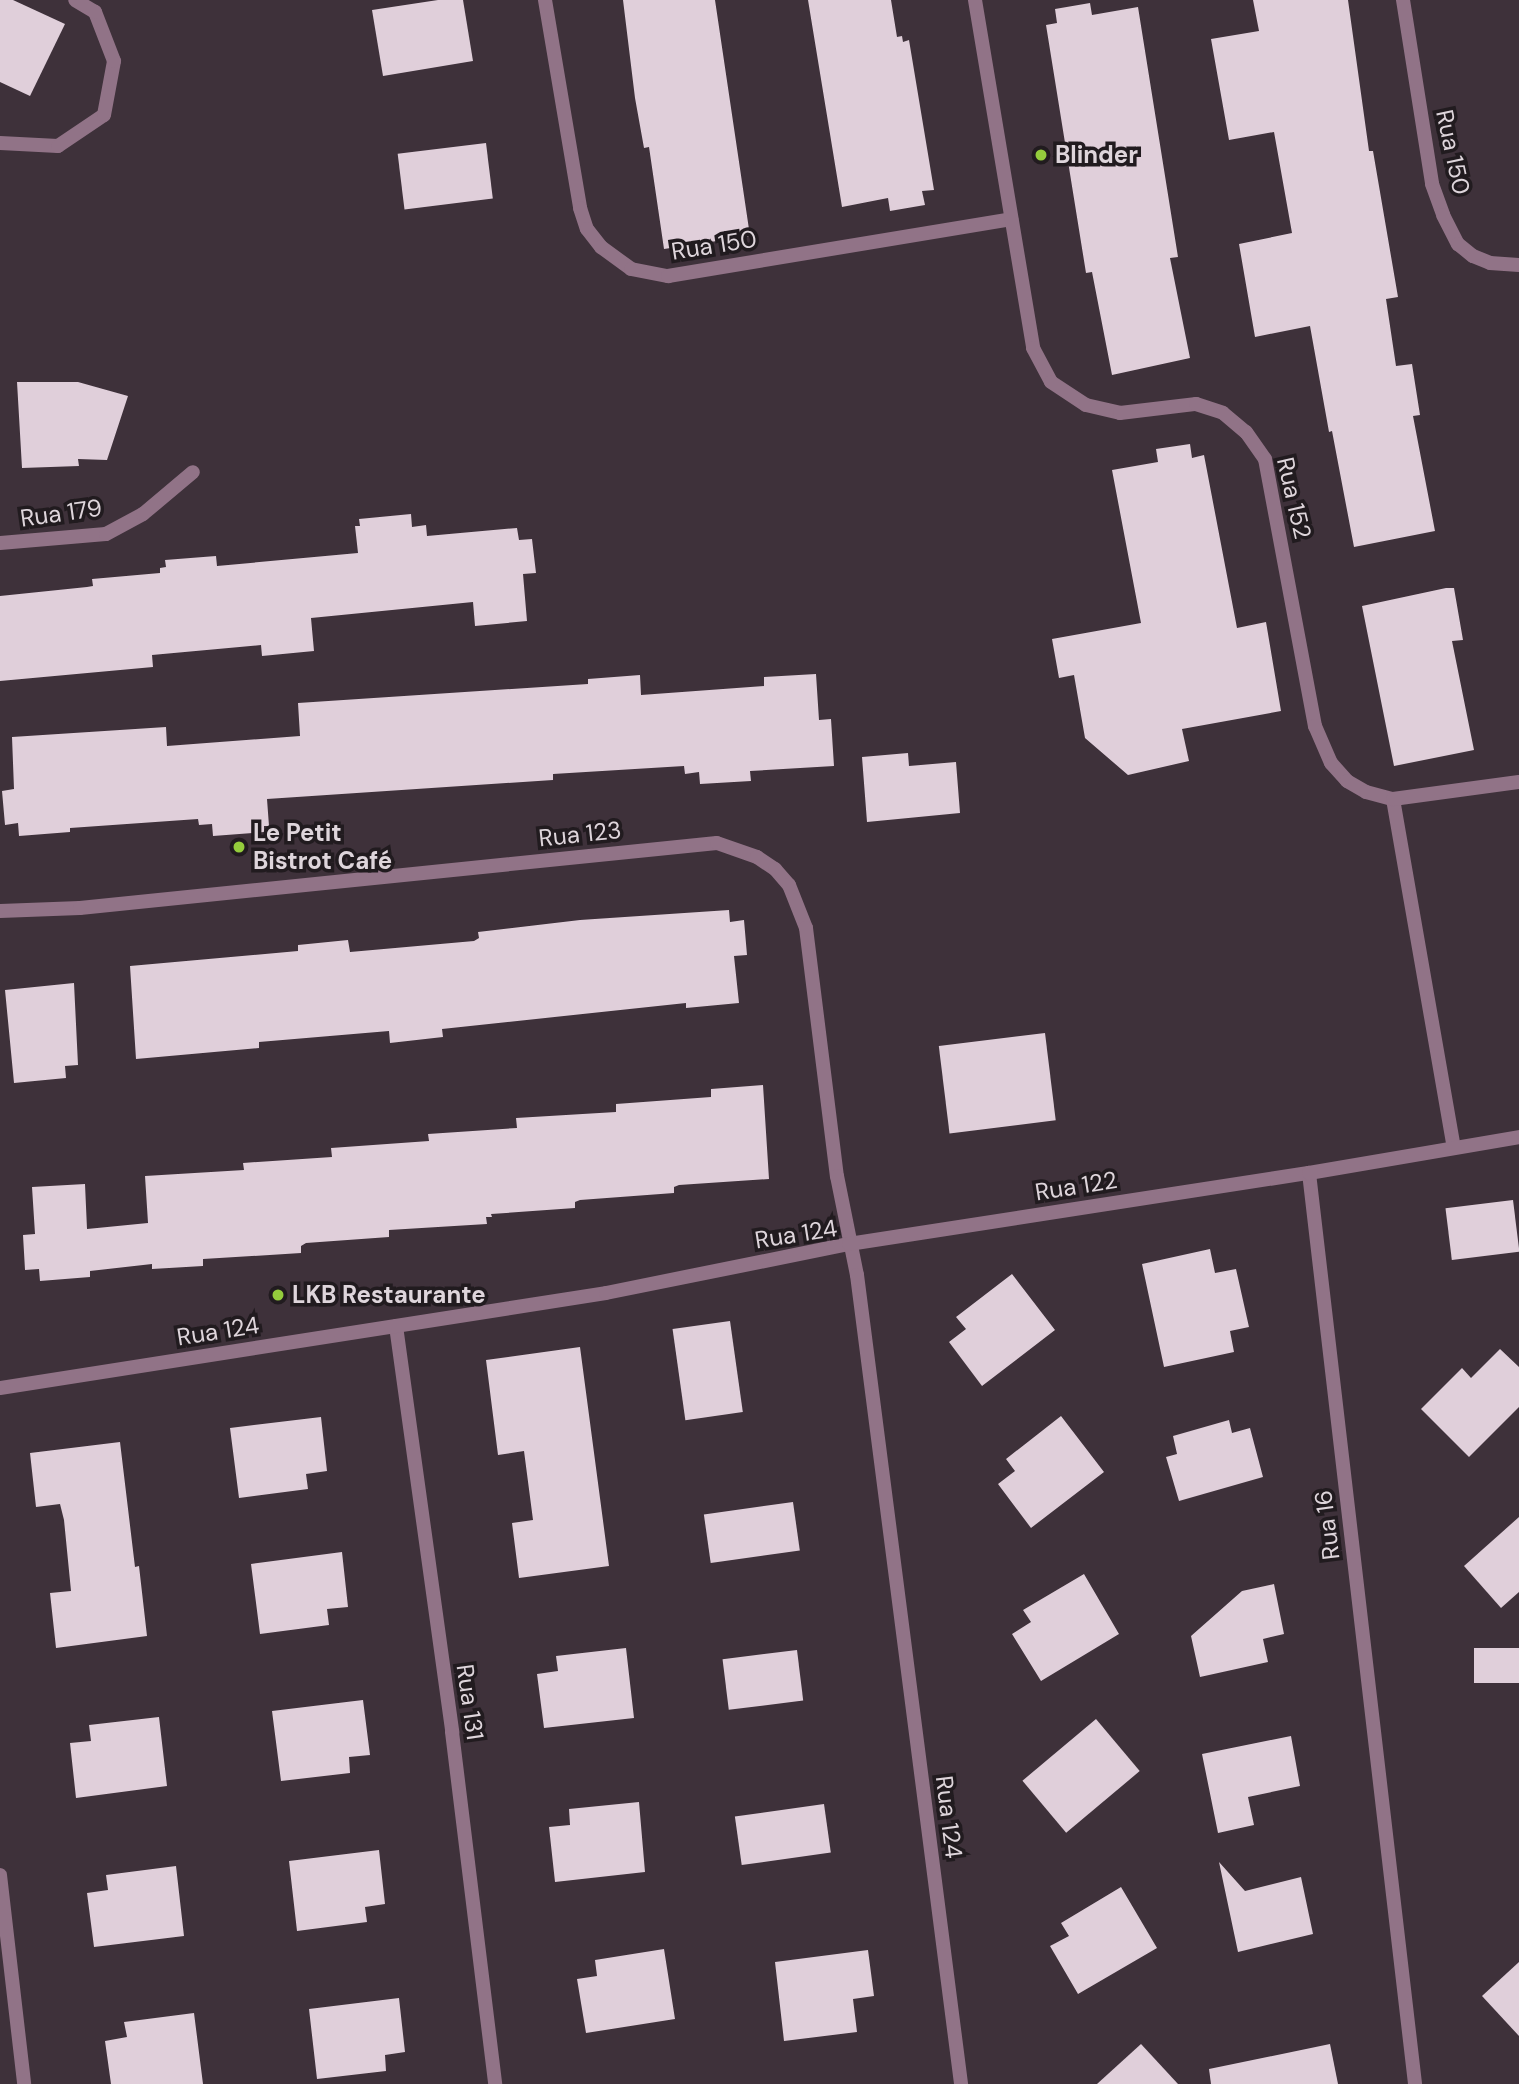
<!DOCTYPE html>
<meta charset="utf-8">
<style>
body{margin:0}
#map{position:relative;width:1519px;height:2084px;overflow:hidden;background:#3e313a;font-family:"DM Sans",sans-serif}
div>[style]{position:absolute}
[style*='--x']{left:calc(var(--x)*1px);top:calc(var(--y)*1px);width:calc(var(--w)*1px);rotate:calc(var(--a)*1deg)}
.building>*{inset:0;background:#e0cfda;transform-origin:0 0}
.service>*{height:14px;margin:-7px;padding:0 7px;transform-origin:7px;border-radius:7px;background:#917387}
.minor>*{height:14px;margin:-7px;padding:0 7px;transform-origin:7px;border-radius:7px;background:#917387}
.dots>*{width:19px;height:19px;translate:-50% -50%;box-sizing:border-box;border:4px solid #211b1f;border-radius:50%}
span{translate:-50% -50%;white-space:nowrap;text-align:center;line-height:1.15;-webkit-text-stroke:7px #211b1f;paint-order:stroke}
.street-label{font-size:24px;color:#ded5db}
.poi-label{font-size:24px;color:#ded5db;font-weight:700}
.left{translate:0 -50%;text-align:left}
</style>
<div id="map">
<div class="building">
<i style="clip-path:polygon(0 0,13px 0,65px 24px,30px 96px,0 82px)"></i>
<i style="clip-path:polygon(438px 0,463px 0,473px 61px,383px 76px,372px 10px)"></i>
<i style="clip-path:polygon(623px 0,715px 0,750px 236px,664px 249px,649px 147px,644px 148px,635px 98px)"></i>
<i style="clip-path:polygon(808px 0,891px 0,897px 37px,902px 36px,903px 42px,909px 40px,934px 190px,922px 191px,925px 205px,890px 211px,888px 198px,842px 207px)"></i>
<i style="clip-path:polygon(1253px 0,1348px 0,1369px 151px,1373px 151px,1398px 297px,1386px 299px,1396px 366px,1412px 364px,1420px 415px,1413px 416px,1435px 531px,1354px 547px,1332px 431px,1329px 432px,1310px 326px,1255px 337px,1239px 244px,1292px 233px,1274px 132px,1229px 140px,1211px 39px,1259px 31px)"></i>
<i style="clip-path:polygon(1090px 3px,1092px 15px,1138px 7px,1178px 257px,1170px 258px,1190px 358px,1112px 375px,1092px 272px,1086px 273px,1046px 25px,1057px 23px,1055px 9px)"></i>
<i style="left:486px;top:143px;width:56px;height:89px;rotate:83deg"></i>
<i style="clip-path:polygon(17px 382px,78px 382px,128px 396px,107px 460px,78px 459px,79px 466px,22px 468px)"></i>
<i style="clip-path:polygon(1190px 444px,1192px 458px,1204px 455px,1237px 628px,1266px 622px,1281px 711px,1182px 729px,1189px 761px,1128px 775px,1085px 738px,1074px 675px,1059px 678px,1052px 639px,1141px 623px,1112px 470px,1158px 462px,1156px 449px)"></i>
<i style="clip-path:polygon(411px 514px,412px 527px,426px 525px,427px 536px,517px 528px,519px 540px,532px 539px,536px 573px,523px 574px,527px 621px,475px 626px,473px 602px,311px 618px,314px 651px,262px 656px,261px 645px,152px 655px,153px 667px,0 681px,0 596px,87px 587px,93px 586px,92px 579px,160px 573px,160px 568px,166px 567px,165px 560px,216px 556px,217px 566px,358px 553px,355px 526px,360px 526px,359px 519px)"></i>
<i style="clip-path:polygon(1446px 588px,1454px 588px,1463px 640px,1452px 641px,1474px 750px,1394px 766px,1362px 606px)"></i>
<i style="clip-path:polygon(816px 674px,819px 720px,831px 719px,834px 766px,750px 771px,751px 781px,700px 784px,699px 772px,685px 774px,684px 766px,553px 774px,553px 780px,267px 799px,269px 826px,264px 826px,264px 832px,213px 836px,212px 824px,199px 825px,198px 819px,70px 828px,70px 832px,19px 836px,18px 823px,5px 825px,2px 791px,14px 789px,12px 737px,166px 727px,167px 746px,300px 736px,298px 703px,588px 684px,588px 679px,640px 675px,641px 695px,764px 686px,764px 677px)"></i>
<i style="clip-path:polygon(908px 753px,909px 766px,956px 762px,960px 813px,867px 822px,862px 757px)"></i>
<i style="clip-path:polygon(729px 910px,730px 922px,744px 920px,747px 955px,734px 956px,739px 1003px,686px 1008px,686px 1003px,442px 1029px,443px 1037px,390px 1043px,389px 1031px,259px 1042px,259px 1048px,136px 1059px,130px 966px,298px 951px,298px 945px,348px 940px,350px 952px,474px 941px,479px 938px,478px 932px,580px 920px)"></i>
<i style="clip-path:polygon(74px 983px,78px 1065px,65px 1066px,66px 1078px,14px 1083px,5px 990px)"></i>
<i style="left:1045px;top:1033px;width:88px;height:107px;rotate:83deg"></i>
<i style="clip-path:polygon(763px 1085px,769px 1179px,679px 1185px,674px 1187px,674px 1193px,580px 1200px,575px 1202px,575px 1208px,491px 1214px,492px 1217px,486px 1217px,487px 1224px,389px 1230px,389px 1237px,306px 1243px,301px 1246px,301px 1253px,203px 1259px,203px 1266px,152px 1269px,152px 1264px,90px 1271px,90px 1277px,40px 1281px,39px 1269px,25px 1270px,23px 1235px,35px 1234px,32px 1187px,85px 1184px,87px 1229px,148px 1223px,145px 1176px,244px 1170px,243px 1163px,332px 1157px,331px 1148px,429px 1141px,428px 1134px,517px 1128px,516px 1118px,616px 1112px,616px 1104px,711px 1097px,711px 1089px)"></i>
<i style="left:1513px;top:1200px;width:52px;height:68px;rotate:83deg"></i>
<i style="clip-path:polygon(1210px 1249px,1215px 1273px,1236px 1269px,1249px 1327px,1230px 1331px,1234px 1352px,1164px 1367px,1142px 1264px)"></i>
<i style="clip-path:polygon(1012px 1274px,1055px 1330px,982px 1386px,949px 1342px,966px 1329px,956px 1317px)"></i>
<i style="left:730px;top:1321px;width:92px;height:58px;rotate:82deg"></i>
<i style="clip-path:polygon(580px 1347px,609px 1566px,519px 1578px,512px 1523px,533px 1520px,524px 1451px,498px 1455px,486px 1360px)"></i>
<i style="clip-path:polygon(1500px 1349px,1519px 1367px,1519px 1407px,1469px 1457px,1421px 1409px,1462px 1368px,1471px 1378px)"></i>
<i style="clip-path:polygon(1061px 1416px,1104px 1472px,1031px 1528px,998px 1484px,1015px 1471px,1006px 1459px)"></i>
<i style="clip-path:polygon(321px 1417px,327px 1471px,306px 1474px,308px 1489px,239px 1498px,230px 1428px)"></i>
<i style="clip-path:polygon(1229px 1420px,1232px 1433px,1250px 1428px,1263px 1477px,1179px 1501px,1166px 1457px,1177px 1454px,1173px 1436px)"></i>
<i style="clip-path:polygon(120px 1442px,135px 1567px,139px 1566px,147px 1636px,56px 1648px,50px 1593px,71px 1591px,64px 1520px,60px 1504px,36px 1507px,30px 1453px)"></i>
<i style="left:793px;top:1502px;width:49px;height:90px;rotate:82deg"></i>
<i style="clip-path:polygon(1519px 1517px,1519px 1592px,1501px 1608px,1464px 1566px)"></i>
<i style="clip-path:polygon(342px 1552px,348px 1607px,327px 1609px,329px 1625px,260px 1634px,251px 1564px)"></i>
<i style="clip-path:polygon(1084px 1574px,1119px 1634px,1041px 1681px,1012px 1634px,1031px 1622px,1023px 1610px)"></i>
<i style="clip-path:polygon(1274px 1584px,1284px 1634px,1263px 1639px,1268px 1662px,1200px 1677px,1191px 1636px,1242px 1591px)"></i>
<i style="clip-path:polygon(626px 1648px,634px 1718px,544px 1728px,537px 1674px,558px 1671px,556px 1656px)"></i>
<i style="left:1519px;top:1648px;width:35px;height:45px;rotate:90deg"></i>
<i style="left:797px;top:1650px;width:51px;height:75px;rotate:83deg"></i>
<i style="clip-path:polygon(363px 1700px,370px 1755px,349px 1757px,350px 1773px,281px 1781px,272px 1711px)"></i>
<i style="clip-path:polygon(159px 1717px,167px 1786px,76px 1798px,70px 1743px,91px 1741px,89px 1725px)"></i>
<i style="left:1096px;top:1719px;width:68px;height:96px;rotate:50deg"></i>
<i style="clip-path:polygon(1291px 1736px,1300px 1786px,1248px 1797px,1254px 1825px,1218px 1833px,1202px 1754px)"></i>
<i style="clip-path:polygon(639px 1802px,645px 1872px,555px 1882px,549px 1827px,570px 1825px,569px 1809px)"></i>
<i style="left:824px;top:1804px;width:49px;height:90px;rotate:82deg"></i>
<i style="clip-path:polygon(379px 1850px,385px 1904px,365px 1907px,367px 1922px,297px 1931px,289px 1861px)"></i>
<i style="clip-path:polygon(1219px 1862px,1245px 1891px,1301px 1877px,1313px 1934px,1238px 1952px)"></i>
<i style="clip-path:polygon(176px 1866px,184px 1936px,94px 1947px,87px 1893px,108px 1890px,106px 1875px)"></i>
<i style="clip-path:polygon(1121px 1887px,1157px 1948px,1078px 1994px,1050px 1946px,1069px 1936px,1061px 1923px)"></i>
<i style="clip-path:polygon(664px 1949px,675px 2019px,586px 2033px,577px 1979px,597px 1976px,595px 1960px)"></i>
<i style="clip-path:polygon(868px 1950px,874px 1996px,853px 1999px,857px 2032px,784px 2041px,775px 1962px)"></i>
<i style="clip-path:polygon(1519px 1962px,1519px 2036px,1482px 1996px)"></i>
<i style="clip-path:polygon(399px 1998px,405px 2052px,385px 2055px,386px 2071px,317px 2079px,309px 2009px)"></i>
<i style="clip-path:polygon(194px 2013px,203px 2084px,111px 2084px,105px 2041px,127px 2037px,124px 2022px)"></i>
<i style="clip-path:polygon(1141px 2044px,1178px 2084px,1097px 2084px)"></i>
<i style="clip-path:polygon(1330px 2044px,1338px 2084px,1211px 2084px,1209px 2069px)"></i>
</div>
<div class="service">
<i style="--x:0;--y:143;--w:58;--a:3"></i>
<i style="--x:58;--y:146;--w:55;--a:-34"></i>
<i style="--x:104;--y:115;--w:55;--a:-79.5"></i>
<i style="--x:114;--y:61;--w:53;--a:-111.2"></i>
<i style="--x:95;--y:12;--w:23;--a:-149"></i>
<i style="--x:1393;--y:799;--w:354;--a:80.1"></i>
</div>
<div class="minor">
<i style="--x:545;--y:0;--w:211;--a:80.4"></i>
<i style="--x:580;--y:208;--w:22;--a:72"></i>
<i style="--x:587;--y:229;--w:23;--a:52"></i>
<i style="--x:601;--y:247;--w:37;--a:36"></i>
<i style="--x:631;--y:269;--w:38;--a:11"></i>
<i style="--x:668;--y:276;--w:348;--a:-9.4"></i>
<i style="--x:975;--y:0;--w:353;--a:80.5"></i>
<i style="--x:1033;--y:348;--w:38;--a:62"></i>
<i style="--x:1051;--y:382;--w:42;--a:33.3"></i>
<i style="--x:1086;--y:405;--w:35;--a:13"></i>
<i style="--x:1120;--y:413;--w:77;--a:-6.8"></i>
<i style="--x:1196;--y:404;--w:28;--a:18"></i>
<i style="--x:1223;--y:413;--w:30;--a:40"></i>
<i style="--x:1246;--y:432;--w:33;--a:55"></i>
<i style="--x:1265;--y:459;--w:272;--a:79.4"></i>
<i style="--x:1315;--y:726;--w:40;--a:66.6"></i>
<i style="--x:1331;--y:763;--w:24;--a:48"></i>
<i style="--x:1347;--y:781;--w:22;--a:30"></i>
<i style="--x:1366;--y:792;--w:28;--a:15"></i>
<i style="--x:1393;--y:799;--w:127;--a:-7.7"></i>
<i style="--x:1403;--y:0;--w:186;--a:81"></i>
<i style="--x:1432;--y:184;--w:33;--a:70"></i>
<i style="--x:1443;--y:215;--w:33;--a:63"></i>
<i style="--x:1458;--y:244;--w:19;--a:39"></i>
<i style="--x:1473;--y:256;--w:18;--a:22"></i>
<i style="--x:1490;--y:263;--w:29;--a:4"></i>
<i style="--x:0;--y:543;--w:106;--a:-4.9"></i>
<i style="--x:106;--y:534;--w:42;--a:-28.4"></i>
<i style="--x:143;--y:514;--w:65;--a:-40"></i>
<i style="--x:0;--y:911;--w:80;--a:-2.1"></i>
<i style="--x:80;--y:908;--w:640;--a:-5.83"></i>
<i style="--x:717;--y:843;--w:42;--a:19.3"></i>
<i style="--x:757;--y:857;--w:22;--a:34"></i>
<i style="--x:775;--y:869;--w:21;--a:49"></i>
<i style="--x:789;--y:885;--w:46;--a:68.4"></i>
<i style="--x:806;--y:928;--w:250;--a:82.9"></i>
<i style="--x:837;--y:1176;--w:101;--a:78.6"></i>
<i style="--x:857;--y:1275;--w:816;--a:82.67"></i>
<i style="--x:1309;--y:1173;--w:917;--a:83.36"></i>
<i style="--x:396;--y:1326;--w:410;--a:82.1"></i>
<i style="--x:452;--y:1732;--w:355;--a:83"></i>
<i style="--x:0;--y:1388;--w:613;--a:-8.91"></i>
<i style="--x:606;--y:1293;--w:248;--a:-11.4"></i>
<i style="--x:849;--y:1244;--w:465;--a:-8.8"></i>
<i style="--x:1309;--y:1173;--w:213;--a:-9.7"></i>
<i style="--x:0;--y:1875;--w:210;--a:83.4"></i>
</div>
<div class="dots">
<i style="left:1041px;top:155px;background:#94cc3c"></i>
<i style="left:239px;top:847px;background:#94cc3c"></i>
<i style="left:278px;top:1295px;background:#94cc3c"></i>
</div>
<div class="street-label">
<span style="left:1453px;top:152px;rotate:78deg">Rua 150</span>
<span style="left:714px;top:245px;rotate:-9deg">Rua 150</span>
<span style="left:1294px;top:498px;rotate:77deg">Rua 152</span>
<span style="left:61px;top:513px;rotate:-8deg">Rua 179</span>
<span style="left:580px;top:834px;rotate:-6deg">Rua 123</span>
<span style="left:1076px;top:1186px;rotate:-9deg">Rua 122</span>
<span style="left:796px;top:1234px;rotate:-9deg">Rua 124</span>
<span style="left:218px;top:1331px;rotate:-9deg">Rua 124</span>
<span style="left:1327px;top:1525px;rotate:-97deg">Rua 16</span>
<span style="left:470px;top:1702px;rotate:82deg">Rua 131</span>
<span style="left:949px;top:1817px;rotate:83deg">Rua 124</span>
</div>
<div class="poi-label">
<span class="left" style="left:1055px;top:155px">Blinder</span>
<span class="left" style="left:253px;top:847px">Le Petit<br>Bistrot Café</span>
<span class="left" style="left:292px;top:1295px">LKB Restaurante</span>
</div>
</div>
